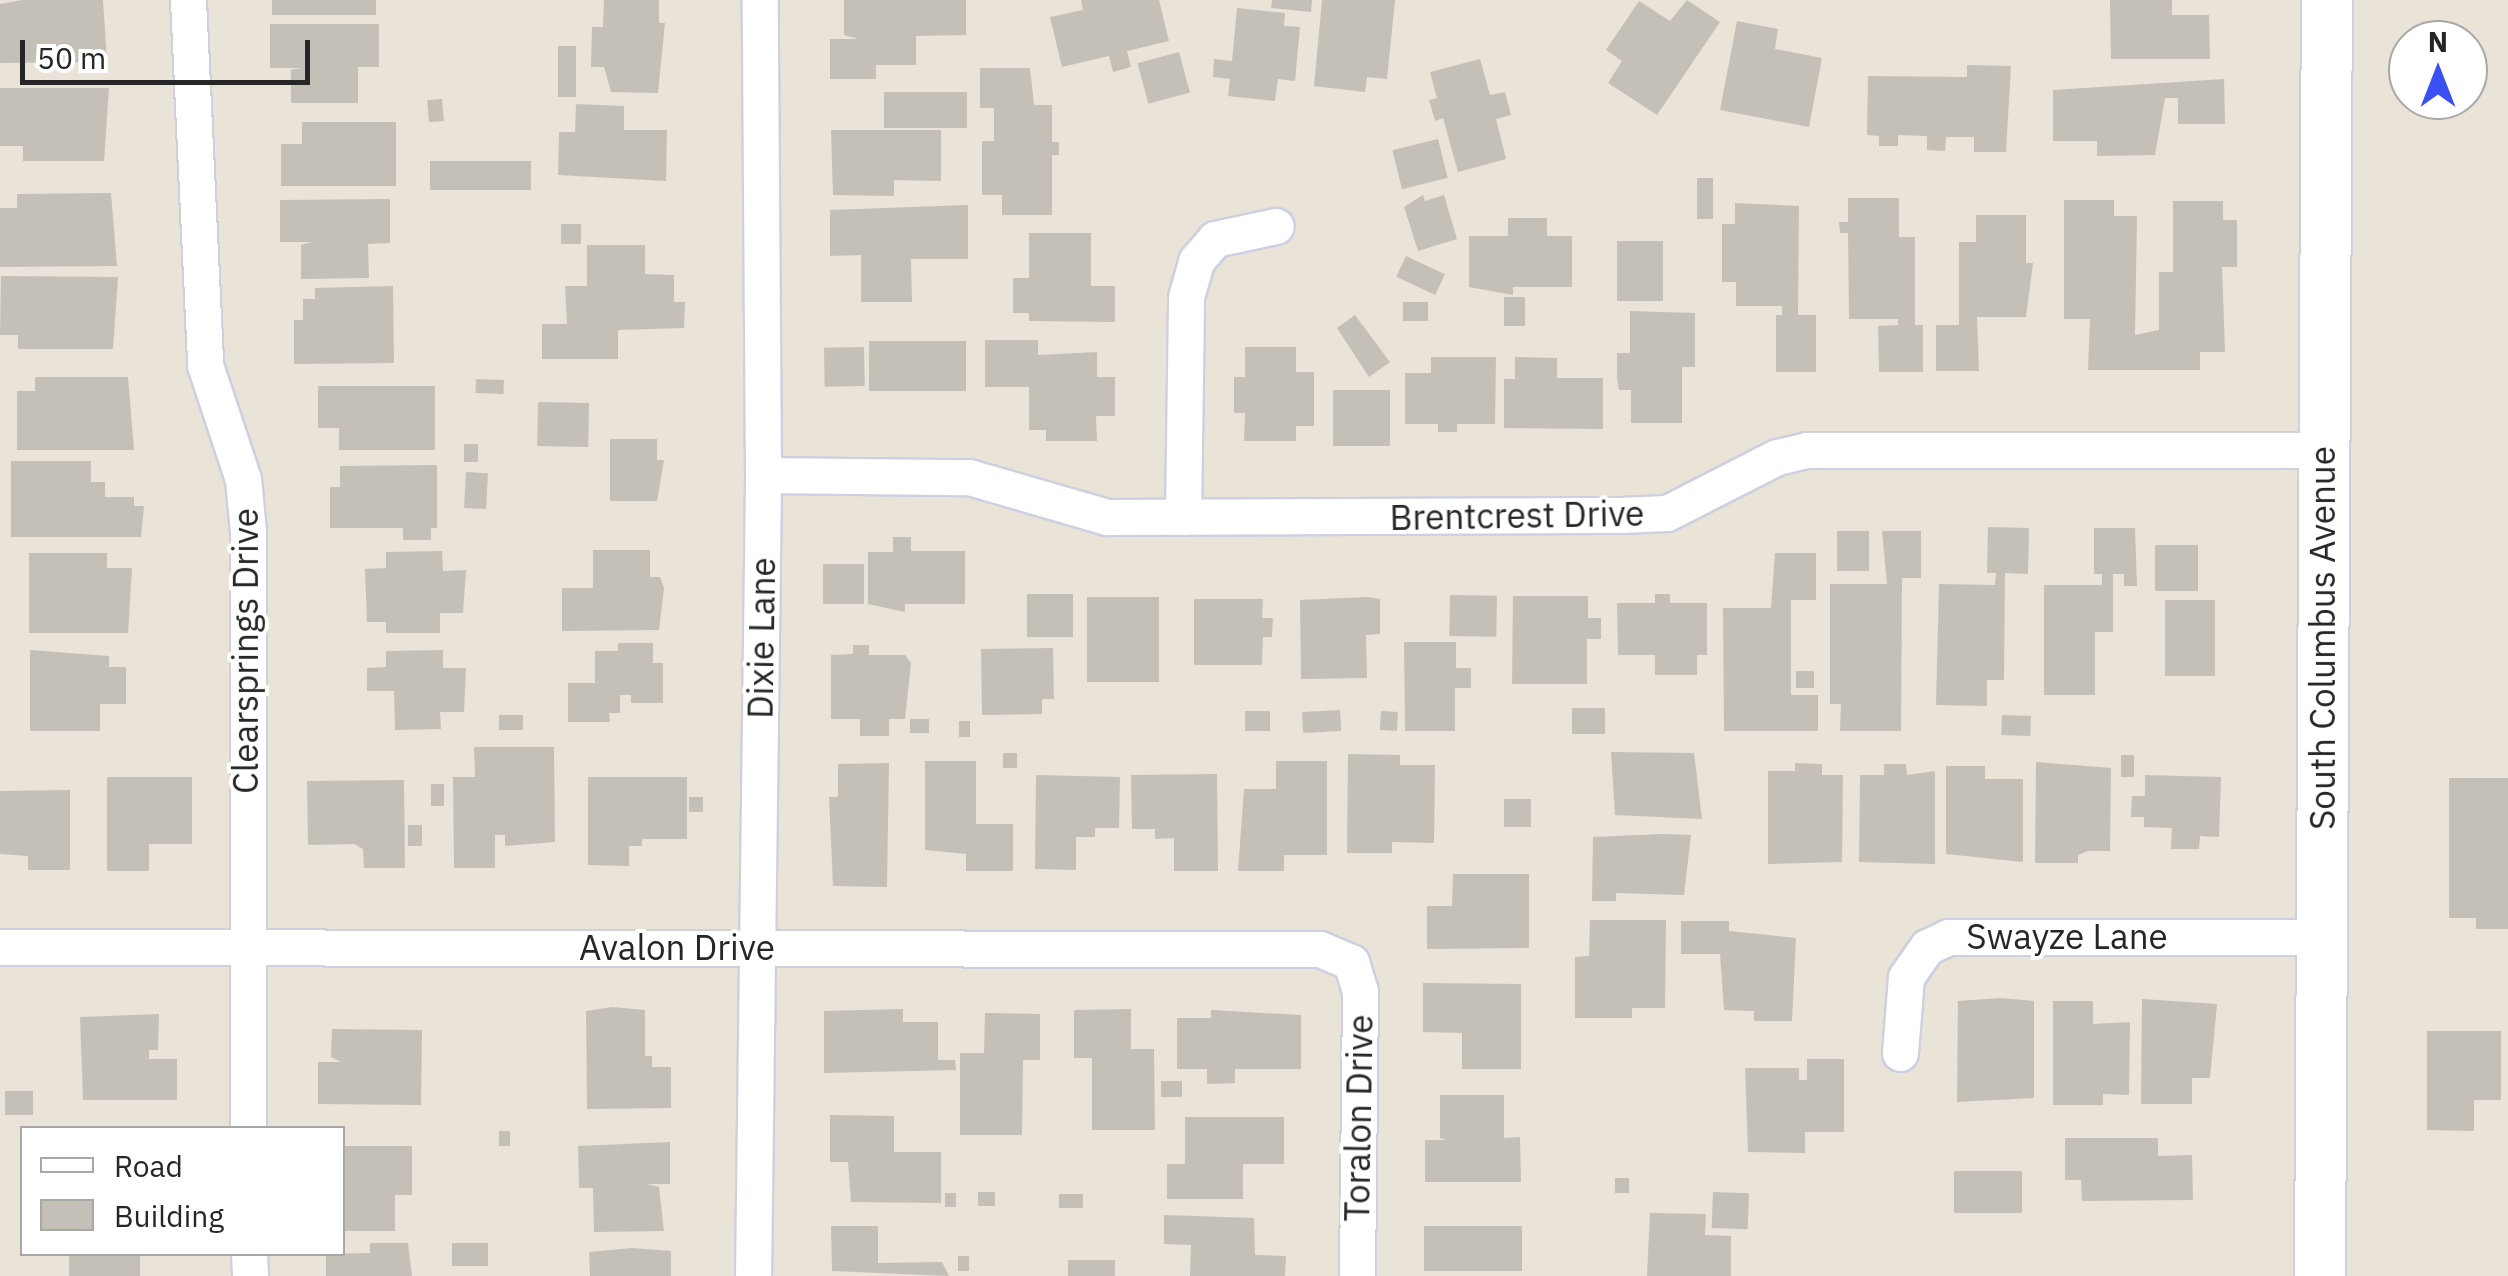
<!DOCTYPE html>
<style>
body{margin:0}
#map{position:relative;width:2508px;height:1276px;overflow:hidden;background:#e9e3d8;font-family:"IBM Plex Sans",sans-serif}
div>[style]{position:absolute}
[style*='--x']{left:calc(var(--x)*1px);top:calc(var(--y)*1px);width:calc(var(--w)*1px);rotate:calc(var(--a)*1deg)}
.building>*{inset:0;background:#c4c0b8;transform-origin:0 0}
.roads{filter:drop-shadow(2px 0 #cdd0e0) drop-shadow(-2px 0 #cdd0e0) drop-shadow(0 2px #cdd0e0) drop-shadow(0 -2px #cdd0e0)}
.street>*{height:35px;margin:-17.5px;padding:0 17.5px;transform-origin:17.5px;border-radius:17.5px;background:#fff}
.secondary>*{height:50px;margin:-25px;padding:0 25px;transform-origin:25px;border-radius:25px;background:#fff}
span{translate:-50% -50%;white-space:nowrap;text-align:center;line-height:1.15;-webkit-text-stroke:8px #fff;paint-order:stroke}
.street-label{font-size:35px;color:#262626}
.legend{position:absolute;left:20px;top:1126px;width:325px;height:130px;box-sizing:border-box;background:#fff;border:2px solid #a8a8a8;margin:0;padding:12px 18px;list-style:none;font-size:30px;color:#262626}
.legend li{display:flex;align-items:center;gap:20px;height:50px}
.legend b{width:50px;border:2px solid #a8a8a8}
.north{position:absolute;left:2388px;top:20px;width:100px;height:100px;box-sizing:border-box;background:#fff;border:2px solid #a8a8a8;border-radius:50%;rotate:0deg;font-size:28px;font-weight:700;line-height:40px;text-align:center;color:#262626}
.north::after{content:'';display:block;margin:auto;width:35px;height:45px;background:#3b50f3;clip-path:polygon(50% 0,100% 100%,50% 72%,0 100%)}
.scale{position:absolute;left:20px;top:40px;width:290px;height:45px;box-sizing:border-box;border:5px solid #262626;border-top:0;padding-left:12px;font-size:30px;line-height:35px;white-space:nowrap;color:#262626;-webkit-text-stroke:8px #fff;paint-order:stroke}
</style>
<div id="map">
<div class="building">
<i style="clip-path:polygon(22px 0,103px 0,107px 62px,0 63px,0 4px)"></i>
<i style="left:272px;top:0;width:104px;height:15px"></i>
<i style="clip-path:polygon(604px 0,659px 0,659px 23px,665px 23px,658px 93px,611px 92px,604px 67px,591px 67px,592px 27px,603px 27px)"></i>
<i style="clip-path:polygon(844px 0,966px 0,966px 35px,916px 36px,916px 65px,876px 65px,876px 79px,830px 79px,830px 39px,858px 39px,844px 35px)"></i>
<i style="clip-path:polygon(1081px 0,1159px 0,1169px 41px,1127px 51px,1131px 67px,1113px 72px,1109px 56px,1062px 67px,1050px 17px,1083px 10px)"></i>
<i style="clip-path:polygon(1272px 0,1312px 0,1311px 12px,1271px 8px)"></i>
<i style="clip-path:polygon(1322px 0,1395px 0,1387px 79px,1367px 77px,1365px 92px,1314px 86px)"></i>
<i style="clip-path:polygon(1687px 0,1720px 22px,1657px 115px,1608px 83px,1622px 61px,1606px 50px,1639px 1px,1670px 21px)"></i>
<i style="clip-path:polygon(2110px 0,2172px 0,2172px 15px,2209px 15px,2210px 59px,2111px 59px)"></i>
<i style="clip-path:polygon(1237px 8px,1285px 13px,1284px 26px,1300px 27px,1295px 81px,1278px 79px,1275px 101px,1228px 96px,1230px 79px,1213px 77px,1214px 59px,1232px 61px)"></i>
<i style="clip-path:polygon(1737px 21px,1778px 29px,1775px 49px,1822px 58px,1809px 127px,1720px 110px)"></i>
<i style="clip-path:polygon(270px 24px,379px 24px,379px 67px,358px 67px,358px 103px,291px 103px,291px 70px,301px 68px,270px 68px)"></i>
<i style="left:558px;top:46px;width:18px;height:51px"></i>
<i style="left:1179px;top:52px;width:42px;height:43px;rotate:75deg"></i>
<i style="clip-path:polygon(1480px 59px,1490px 95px,1505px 92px,1511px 115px,1496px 119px,1506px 159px,1458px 172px,1443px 118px,1435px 121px,1429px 100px,1437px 98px,1430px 72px)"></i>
<i style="clip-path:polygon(1967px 65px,2011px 66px,2006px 152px,1974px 152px,1974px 137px,1946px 137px,1945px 151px,1927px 150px,1927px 136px,1898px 135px,1898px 146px,1879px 146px,1879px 136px,1867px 135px,1868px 76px,1967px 77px)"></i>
<i style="clip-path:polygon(980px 68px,1030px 68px,1034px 105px,1052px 105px,1052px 142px,1059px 142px,1059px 155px,1052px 155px,1052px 215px,1002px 215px,1002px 195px,982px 195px,982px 141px,994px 141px,994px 108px,980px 108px)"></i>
<i style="clip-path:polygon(2224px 79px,2225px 124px,2178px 124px,2178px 98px,2165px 98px,2155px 155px,2097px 156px,2097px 141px,2053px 141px,2053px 90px)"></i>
<i style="clip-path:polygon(0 88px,109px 88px,104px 161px,23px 161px,23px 146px,0 146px)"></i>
<i style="left:967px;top:92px;width:36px;height:83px;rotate:90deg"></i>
<i style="left:442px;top:99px;width:22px;height:15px;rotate:85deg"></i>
<i style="clip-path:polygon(576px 104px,624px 106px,624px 130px,667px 130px,666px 181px,558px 175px,559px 132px,575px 132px)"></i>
<i style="clip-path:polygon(302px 122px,396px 122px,396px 186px,281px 186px,281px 144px,302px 144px)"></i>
<i style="clip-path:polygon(831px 130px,941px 130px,941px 181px,894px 180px,894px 196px,833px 195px)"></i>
<i style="left:1438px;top:139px;width:40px;height:47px;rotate:76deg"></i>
<i style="left:430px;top:161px;width:101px;height:29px"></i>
<i style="left:1697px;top:178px;width:16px;height:41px"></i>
<i style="clip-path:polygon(111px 193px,117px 266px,0 267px,0 208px,17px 208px,17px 194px)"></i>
<i style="clip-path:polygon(1423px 195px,1425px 201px,1444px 195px,1457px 239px,1418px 251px,1404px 207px)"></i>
<i style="clip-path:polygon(1848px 198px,1899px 198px,1899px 237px,1915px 237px,1915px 325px,1923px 325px,1923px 372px,1879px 372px,1878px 326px,1898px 325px,1898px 319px,1849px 319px,1848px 233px,1840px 233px,1839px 222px,1848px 222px)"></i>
<i style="clip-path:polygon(390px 199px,390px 243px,368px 244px,369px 278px,301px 279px,301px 245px,312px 242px,280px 242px,280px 200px)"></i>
<i style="clip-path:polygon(2064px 200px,2114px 200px,2114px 216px,2137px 216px,2135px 335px,2159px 330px,2159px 272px,2173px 272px,2173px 201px,2223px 201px,2223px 220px,2237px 220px,2237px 267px,2222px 267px,2225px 352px,2200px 352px,2200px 370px,2088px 370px,2090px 319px,2064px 319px)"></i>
<i style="clip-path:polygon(1735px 203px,1799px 206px,1798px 315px,1816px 315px,1816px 372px,1776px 372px,1776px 315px,1782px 315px,1782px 306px,1736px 306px,1736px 282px,1722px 282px,1722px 224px,1735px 224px)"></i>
<i style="clip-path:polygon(968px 205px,968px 259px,911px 259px,912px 302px,861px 302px,861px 255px,830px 256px,830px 210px)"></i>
<i style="clip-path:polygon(1976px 215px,2026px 215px,2026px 263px,2033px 263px,2026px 317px,1977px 317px,1979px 371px,1936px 371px,1936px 325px,1959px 325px,1959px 242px,1976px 242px)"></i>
<i style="clip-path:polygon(1508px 218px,1547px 218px,1547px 236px,1572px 236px,1572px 287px,1513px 287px,1513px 295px,1469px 287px,1469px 236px,1508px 236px)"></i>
<i style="left:561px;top:224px;width:20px;height:20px"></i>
<i style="clip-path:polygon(1029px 233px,1091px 233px,1091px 286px,1115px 286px,1115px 322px,1029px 321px,1029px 313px,1013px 313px,1013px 278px,1029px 278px)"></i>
<i style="left:1617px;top:241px;width:46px;height:60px"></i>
<i style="clip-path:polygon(587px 245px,645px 245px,645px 274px,674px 275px,674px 302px,685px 302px,684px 328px,618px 330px,618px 359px,542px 359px,542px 324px,567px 324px,565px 286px,587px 286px)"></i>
<i style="left:1406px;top:256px;width:43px;height:23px;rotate:25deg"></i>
<i style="clip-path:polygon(1px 276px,118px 277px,113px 349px,18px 349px,18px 335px,0 335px)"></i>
<i style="clip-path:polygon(393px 286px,394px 363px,294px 364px,294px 320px,303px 320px,303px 299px,315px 299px,315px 288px)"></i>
<i style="left:1504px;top:297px;width:21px;height:29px"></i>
<i style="left:1428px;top:302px;width:19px;height:25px;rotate:90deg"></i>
<i style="clip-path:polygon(1630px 311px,1695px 313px,1695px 367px,1682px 367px,1682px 423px,1631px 423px,1631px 390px,1619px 390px,1617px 378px,1617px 353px,1630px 353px)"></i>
<i style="clip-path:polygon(1355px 315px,1390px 362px,1369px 377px,1337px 328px)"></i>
<i style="clip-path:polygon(985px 340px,1038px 340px,1038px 355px,1097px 352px,1097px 377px,1115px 377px,1115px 416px,1096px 416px,1097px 441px,1046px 441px,1046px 430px,1029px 430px,1029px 387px,985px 387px)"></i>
<i style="left:869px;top:341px;width:97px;height:50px"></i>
<i style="left:864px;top:347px;width:39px;height:40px;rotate:89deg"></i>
<i style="clip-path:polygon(1245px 347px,1296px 347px,1296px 372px,1314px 372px,1314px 426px,1296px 426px,1296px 441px,1244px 441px,1245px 413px,1234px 413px,1234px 377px,1245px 377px)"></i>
<i style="clip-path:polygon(1431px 357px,1496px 357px,1495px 424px,1457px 424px,1457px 432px,1438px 432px,1438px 424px,1405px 424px,1405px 373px,1431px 373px)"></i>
<i style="clip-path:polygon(1515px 357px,1557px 358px,1557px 378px,1603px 378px,1603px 429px,1504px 428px,1504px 379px,1515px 379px)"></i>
<i style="clip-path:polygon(35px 377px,128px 377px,134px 450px,17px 450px,17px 391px,35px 391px)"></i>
<i style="left:476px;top:379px;width:28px;height:14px;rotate:2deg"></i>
<i style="clip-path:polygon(318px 386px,435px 386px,435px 450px,339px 450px,339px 428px,318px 428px)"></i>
<i style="left:1333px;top:390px;width:57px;height:56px"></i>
<i style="left:538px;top:402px;width:51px;height:44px;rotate:1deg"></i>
<i style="clip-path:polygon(610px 439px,657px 439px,657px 460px,664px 460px,657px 501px,610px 501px)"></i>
<i style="left:464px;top:444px;width:14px;height:18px"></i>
<i style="clip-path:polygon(11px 461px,91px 461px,91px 482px,105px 482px,105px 497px,134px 497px,134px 506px,144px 506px,141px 537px,11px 537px)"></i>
<i style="clip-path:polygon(437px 465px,437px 528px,431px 528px,431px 540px,403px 540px,403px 528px,330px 528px,330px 487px,340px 487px,340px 466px)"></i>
<i style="left:466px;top:472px;width:22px;height:36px;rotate:3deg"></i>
<i style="clip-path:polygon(1988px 527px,2029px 528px,2028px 574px,2005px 573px,2004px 680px,1987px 680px,1987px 706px,1936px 705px,1939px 584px,1995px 585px,1996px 573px,1987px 573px)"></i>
<i style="clip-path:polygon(2094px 528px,2135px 528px,2137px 586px,2124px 586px,2124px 574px,2113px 574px,2113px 632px,2095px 632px,2095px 695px,2044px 695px,2044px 585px,2102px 585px,2102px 574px,2094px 574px)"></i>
<i style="left:1837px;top:531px;width:32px;height:40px"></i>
<i style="clip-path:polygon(1882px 531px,1921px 531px,1921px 578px,1902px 578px,1901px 731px,1840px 731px,1841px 704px,1830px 704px,1830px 584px,1887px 584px)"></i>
<i style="clip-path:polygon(893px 537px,911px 537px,911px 551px,965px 551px,965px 604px,905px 604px,905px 612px,868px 604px,868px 552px,893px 552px)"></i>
<i style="left:2155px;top:545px;width:43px;height:46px"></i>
<i style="clip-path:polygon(593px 550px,650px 550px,650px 577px,660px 577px,664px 588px,659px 630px,562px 631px,562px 588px,593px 588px)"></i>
<i style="clip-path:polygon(442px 551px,443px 571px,466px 570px,463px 613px,440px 613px,440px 633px,386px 633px,386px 622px,367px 622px,365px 569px,386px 568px,386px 552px)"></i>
<i style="clip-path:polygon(29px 553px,107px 553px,107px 568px,132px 568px,128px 633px,29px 633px)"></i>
<i style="clip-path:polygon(1775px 553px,1816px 553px,1816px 600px,1791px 600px,1791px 695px,1818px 695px,1818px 731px,1724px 731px,1723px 608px,1771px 608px)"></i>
<i style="left:823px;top:564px;width:41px;height:40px"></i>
<i style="left:1073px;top:594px;width:43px;height:46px;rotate:90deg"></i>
<i style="clip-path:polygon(1655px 594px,1670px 594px,1670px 603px,1707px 603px,1707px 655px,1697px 655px,1697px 675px,1655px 675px,1655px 655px,1618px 655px,1617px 603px,1655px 603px)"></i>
<i style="left:1450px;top:595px;width:47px;height:41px;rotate:1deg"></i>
<i style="clip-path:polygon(1513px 596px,1588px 596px,1588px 618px,1601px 618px,1601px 639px,1587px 639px,1587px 684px,1512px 684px)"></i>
<i style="left:1159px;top:597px;width:85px;height:72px;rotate:90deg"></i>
<i style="clip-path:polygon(1367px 597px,1380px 599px,1380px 634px,1366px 635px,1367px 678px,1301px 679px,1300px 600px)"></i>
<i style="clip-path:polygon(1194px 599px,1263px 599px,1262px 618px,1273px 618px,1272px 637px,1263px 637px,1262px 665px,1194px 665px)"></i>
<i style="left:2165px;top:600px;width:50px;height:76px"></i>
<i style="clip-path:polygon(1404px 642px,1456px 642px,1456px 668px,1471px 668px,1471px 688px,1455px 688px,1455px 731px,1405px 731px)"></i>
<i style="clip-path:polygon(618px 643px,653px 643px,653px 663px,663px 663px,663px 703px,631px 703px,631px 695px,620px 695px,620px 713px,609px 713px,610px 722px,568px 722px,568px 683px,595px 683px,595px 651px,618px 651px)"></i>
<i style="clip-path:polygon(853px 645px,869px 645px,869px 655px,905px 655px,911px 663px,905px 719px,889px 719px,889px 736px,860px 736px,860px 719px,831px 719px,831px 655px,853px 654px)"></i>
<i style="clip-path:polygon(1053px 648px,1054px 699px,1042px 699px,1042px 714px,982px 715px,981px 649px)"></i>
<i style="clip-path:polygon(30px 650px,109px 656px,109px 667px,126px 667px,126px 704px,100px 704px,100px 731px,30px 731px)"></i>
<i style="clip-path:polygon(443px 650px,443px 668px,466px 668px,464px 712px,440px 712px,441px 729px,395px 730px,394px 691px,367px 691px,367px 668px,386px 667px,386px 651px)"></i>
<i style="left:1814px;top:671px;width:17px;height:18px;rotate:90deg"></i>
<i style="left:1572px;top:708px;width:33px;height:26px"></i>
<i style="left:1340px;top:710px;width:21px;height:38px;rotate:87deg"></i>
<i style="left:1270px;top:711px;width:20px;height:25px;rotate:90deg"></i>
<i style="left:1381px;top:711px;width:17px;height:19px;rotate:3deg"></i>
<i style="left:499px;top:715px;width:24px;height:15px"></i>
<i style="left:2002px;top:715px;width:29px;height:20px;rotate:2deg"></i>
<i style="left:910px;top:719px;width:19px;height:14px"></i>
<i style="left:959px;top:721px;width:11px;height:16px"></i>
<i style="clip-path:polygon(474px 747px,554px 747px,555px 842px,505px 846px,505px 835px,495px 835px,495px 868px,454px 868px,453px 777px,475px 777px)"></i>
<i style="clip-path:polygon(1611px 752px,1694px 753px,1702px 819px,1615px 815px)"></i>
<i style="left:1003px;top:753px;width:14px;height:15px"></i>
<i style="clip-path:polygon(1348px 754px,1400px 755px,1400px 765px,1435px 765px,1434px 843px,1392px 842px,1392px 853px,1347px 853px)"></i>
<i style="left:2121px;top:755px;width:13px;height:22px"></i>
<i style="clip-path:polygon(925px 761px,976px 761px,976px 824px,1013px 824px,1013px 871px,966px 871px,966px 854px,925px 850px)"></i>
<i style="clip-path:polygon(1276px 761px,1327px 761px,1327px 855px,1284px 855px,1284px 871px,1238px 871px,1244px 789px,1276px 789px)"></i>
<i style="clip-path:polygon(2036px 762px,2111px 768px,2110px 851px,2088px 851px,2078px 855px,2078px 863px,2035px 863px)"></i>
<i style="clip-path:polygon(889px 763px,887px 887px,833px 886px,829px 797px,838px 797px,838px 764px)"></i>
<i style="clip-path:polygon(1795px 763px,1822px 764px,1822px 775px,1843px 775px,1842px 862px,1768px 864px,1768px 771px,1795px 771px)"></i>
<i style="clip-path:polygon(1884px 764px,1906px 764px,1907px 775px,1935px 771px,1935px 864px,1859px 862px,1860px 775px,1884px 775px)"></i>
<i style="clip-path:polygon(1946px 766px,1985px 766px,1985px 779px,2023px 779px,2023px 862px,1946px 854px)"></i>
<i style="clip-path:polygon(1217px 774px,1218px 871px,1174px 871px,1174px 838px,1155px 839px,1155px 829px,1132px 829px,1131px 775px)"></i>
<i style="clip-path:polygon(1036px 775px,1120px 777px,1119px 828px,1095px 828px,1095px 837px,1076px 837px,1076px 870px,1035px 869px)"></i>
<i style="clip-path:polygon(2145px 775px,2221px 777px,2219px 837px,2200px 836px,2199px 849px,2171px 849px,2172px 828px,2144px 827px,2144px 817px,2131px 817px,2132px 796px,2145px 796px)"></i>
<i style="clip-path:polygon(107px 777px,192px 777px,192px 844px,149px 844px,149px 871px,107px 871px)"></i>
<i style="clip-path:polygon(588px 777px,687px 777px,687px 839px,642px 839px,642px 846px,629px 846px,629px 866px,588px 865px)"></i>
<i style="clip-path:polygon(2449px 778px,2508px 778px,2508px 929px,2476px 929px,2476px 918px,2449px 918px)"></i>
<i style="clip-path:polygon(404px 780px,405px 868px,364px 868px,363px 849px,354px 844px,308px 845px,307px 781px)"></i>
<i style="left:431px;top:784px;width:13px;height:22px"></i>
<i style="clip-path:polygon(70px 790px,70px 870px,28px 870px,28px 856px,0 854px,0 791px)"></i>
<i style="left:689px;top:797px;width:14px;height:15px"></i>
<i style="left:1504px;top:799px;width:27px;height:28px"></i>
<i style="left:408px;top:825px;width:14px;height:21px"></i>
<i style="clip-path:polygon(1662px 834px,1691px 835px,1684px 895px,1616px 893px,1616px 901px,1592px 901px,1593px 837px)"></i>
<i style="clip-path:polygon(1453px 874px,1529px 874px,1529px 948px,1427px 949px,1427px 906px,1452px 906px)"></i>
<i style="clip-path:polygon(1590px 920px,1666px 920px,1665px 1008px,1632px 1008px,1632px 1018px,1575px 1018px,1575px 957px,1589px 956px)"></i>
<i style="clip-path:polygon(1681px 921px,1729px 921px,1729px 931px,1796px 938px,1792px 1021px,1754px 1021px,1754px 1011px,1724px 1010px,1720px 954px,1681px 954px)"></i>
<i style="clip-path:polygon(1423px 983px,1521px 984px,1521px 1069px,1462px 1069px,1462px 1033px,1423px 1032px)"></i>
<i style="clip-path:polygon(2000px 998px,2034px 1001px,2034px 1098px,1957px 1102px,1958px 1001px)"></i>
<i style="clip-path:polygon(2142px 999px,2217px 1004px,2210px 1078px,2192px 1078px,2192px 1104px,2141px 1104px)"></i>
<i style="clip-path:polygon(2053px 1001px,2093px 1001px,2093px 1024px,2130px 1022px,2129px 1095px,2103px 1094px,2103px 1105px,2053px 1105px)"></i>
<i style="clip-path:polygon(612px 1007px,645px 1010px,645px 1056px,652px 1056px,652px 1067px,671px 1067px,671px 1108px,587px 1109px,586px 1011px)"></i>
<i style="clip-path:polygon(903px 1009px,903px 1022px,938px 1022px,938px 1060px,955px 1060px,956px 1070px,824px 1073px,824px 1011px)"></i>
<i style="clip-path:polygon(1131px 1009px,1131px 1049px,1154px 1049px,1155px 1130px,1092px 1130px,1092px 1058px,1074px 1058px,1074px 1010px)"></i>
<i style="clip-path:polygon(1211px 1010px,1301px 1015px,1301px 1069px,1235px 1069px,1235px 1083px,1207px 1084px,1207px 1069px,1177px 1069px,1177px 1018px,1211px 1018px)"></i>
<i style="clip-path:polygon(985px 1013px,1040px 1014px,1040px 1060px,1023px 1060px,1022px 1135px,960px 1135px,960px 1053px,984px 1053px)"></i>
<i style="clip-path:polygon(159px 1014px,158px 1050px,149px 1050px,149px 1059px,177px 1059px,177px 1100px,83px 1100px,80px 1017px)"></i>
<i style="clip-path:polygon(332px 1029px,422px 1030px,421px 1105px,318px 1104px,318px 1062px,341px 1062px,331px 1057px)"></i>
<i style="clip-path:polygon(2427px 1031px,2501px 1031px,2501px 1100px,2474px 1100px,2474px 1131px,2427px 1130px)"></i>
<i style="clip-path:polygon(1807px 1059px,1844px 1059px,1844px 1132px,1805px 1132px,1805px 1153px,1748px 1152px,1745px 1068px,1799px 1068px,1799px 1080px,1807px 1080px)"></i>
<i style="left:1161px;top:1081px;width:21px;height:16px"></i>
<i style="left:5px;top:1091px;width:28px;height:24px"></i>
<i style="clip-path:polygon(1440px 1095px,1504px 1095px,1504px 1138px,1520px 1137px,1521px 1182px,1425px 1182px,1425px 1140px,1447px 1140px,1440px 1138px)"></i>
<i style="clip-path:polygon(830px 1115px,894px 1116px,894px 1152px,941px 1152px,941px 1203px,851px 1202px,848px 1162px,830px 1162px)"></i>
<i style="clip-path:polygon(1185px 1117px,1284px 1117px,1284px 1164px,1243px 1164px,1243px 1199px,1167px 1199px,1167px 1164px,1185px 1164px)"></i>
<i style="left:499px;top:1131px;width:11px;height:15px"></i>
<i style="clip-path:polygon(2065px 1138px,2158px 1138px,2158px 1156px,2192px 1155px,2193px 1200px,2082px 1201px,2081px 1180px,2065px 1180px)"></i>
<i style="clip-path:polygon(670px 1142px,670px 1184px,647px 1184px,659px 1187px,664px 1231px,594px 1232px,593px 1188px,579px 1188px,578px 1146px)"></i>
<i style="clip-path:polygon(342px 1146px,412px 1146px,412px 1195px,395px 1195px,395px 1231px,342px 1231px)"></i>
<i style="left:1954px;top:1171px;width:68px;height:42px"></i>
<i style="left:1615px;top:1178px;width:14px;height:15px"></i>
<i style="left:978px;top:1192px;width:17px;height:14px"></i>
<i style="left:1713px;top:1192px;width:36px;height:36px;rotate:2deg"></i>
<i style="left:945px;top:1193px;width:11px;height:14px"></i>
<i style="left:1059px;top:1194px;width:24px;height:14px"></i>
<i style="clip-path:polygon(1650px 1213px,1706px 1214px,1705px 1235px,1731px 1236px,1731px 1276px,1647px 1276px)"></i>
<i style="clip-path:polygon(1164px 1215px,1254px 1218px,1255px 1255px,1286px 1256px,1285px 1276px,1190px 1276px,1191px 1245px,1164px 1244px)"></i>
<i style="clip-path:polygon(831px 1226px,878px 1226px,878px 1263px,942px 1262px,949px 1276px,832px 1271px)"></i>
<i style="left:1424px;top:1226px;width:98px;height:45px"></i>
<i style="clip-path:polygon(370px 1243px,408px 1243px,412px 1276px,326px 1276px,326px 1254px,370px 1253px)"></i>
<i style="left:452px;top:1243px;width:36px;height:23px"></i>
<i style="clip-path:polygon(632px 1248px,671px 1251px,671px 1276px,590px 1276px,589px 1252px)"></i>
<i style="left:69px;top:1254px;width:71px;height:22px"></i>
<i style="left:958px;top:1256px;width:11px;height:15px"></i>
<i style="left:1068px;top:1260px;width:47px;height:16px"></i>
</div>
<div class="roads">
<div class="street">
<i style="--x:188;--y:0;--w:365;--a:87.3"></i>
<i style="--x:205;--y:365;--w:120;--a:71.6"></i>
<i style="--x:243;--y:479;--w:53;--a:84.6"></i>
<i style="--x:248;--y:532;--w:596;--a:90"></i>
<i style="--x:763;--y:475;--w:206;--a:0.6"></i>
<i style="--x:969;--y:477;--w:144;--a:16.2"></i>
<i style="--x:1107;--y:517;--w:514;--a:-0.22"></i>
<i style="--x:1621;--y:515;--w:46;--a:-2.5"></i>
<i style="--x:1667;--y:513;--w:123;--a:-27"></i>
<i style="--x:1777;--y:457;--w:31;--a:-13"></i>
<i style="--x:1807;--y:450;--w:515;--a:0"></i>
<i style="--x:1183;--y:517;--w:220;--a:-89.2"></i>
<i style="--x:1186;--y:297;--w:37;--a:-74"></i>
<i style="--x:1196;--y:261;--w:29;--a:-49"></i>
<i style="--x:1215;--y:239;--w:62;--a:-12"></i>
<i style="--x:0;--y:947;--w:1320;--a:0.09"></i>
<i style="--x:1320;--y:949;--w:34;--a:23"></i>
<i style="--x:1351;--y:962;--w:30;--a:73"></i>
<i style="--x:1360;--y:991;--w:285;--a:90.6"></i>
<i style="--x:1900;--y:1053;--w:76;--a:-85.5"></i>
<i style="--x:1906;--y:977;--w:37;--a:-55"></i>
<i style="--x:1927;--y:947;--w:23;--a:-25"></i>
<i style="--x:1948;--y:937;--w:374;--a:0"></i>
<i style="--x:249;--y:1254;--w:22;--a:87"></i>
<i style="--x:753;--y:1276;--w:801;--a:-89.28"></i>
<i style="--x:763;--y:475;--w:475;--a:-90.4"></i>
</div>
<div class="secondary">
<i style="--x:2320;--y:1276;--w:1276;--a:-89.69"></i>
</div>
</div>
<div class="street-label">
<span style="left:1517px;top:515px;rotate:-1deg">Brentcrest Drive</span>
<span style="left:761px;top:638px;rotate:-89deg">Dixie Lane</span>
<span style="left:2322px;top:638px;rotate:-90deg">South Columbus Avenue</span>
<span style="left:245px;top:651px;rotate:-90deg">Clearsprings Drive</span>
<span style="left:2067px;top:936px">Swayze Lane</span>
<span style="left:677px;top:947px">Avalon Drive</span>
<span style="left:1358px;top:1118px;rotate:-89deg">Toralon Drive</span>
</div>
<ul class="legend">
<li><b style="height:12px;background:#fff"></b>Road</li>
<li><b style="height:28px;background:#c4c0b8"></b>Building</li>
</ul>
<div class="north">N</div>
<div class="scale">50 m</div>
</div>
